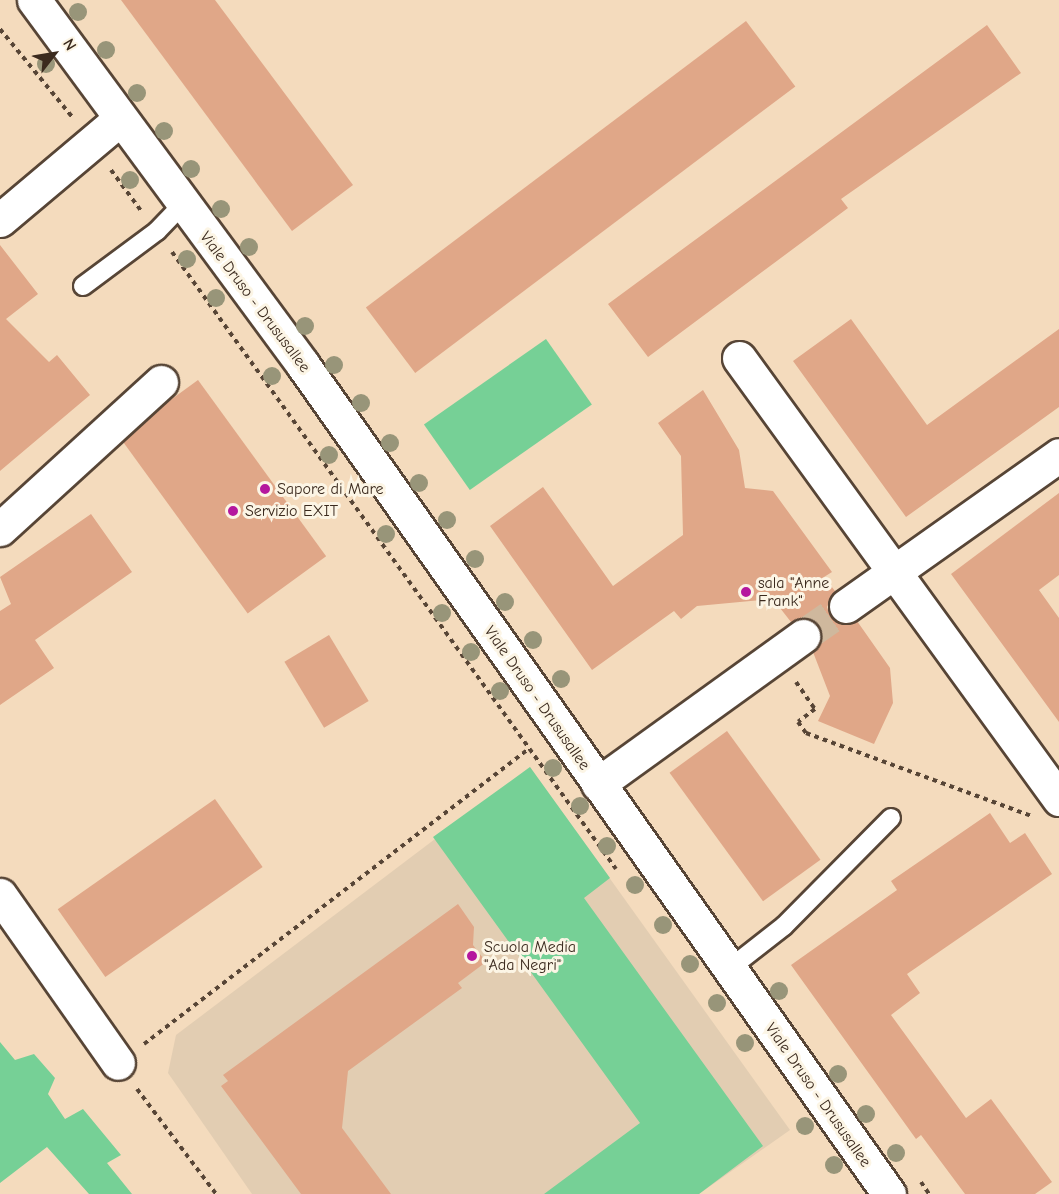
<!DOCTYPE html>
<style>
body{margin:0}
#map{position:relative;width:1059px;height:1194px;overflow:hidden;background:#f4dbbd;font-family:"Comic Neue",sans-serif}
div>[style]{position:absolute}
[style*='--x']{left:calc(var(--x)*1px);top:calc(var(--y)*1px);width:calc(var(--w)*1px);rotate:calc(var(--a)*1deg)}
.built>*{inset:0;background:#e2cdb2}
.green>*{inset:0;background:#76d096;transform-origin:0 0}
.building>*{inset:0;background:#e0a788;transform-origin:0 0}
.minor-tunnel>*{height:33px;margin-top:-16.5px;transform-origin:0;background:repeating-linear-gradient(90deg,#cfb89d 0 33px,transparent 0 49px)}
.path>*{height:4px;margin-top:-2px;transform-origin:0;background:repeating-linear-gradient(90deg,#574536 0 4.5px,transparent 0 9px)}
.roads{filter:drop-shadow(2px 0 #574536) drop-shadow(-2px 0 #574536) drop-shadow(0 2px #574536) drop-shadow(0 -2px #574536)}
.service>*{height:18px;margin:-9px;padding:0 9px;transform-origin:9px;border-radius:9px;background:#fff}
.minor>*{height:33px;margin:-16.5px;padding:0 16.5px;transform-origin:16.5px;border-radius:16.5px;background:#fff}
.primary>*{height:33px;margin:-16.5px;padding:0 16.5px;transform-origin:16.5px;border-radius:16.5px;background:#fff}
.trees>*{width:18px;height:18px;margin:-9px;border-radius:50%;background:#989579}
.dots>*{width:16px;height:16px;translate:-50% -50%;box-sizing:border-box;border:3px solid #fcf5e5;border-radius:50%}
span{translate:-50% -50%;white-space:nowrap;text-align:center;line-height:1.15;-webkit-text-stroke:6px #fcf5e5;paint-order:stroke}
.street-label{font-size:16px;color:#3b2a1e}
.poi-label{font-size:16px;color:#3b2a1e}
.left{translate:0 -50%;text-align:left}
.north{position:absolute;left:24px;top:24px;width:60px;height:60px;-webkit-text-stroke:4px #fcf5e5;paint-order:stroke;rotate:59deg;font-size:16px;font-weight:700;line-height:24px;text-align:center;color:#3b2a1e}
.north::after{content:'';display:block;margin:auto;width:21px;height:27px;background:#3b2a1e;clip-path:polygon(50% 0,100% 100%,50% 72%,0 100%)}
</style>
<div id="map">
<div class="built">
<i style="clip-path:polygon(530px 767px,790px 1130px,699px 1194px,252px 1194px,168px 1073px,176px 1035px)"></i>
</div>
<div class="green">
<i style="left:546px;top:339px;width:80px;height:149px;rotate:55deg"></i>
<i style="clip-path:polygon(530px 767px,610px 878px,584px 898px,763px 1146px,699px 1194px,544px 1194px,640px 1123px,433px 837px)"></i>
<i style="clip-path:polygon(0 1042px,15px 1060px,34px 1054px,55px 1078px,48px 1094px,65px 1119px,83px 1109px,121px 1155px,107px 1163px,132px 1194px,89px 1194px,47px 1147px,0 1183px)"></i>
</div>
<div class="building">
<i style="clip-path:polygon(121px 0,215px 0,353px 185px,292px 231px)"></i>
<i style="left:746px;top:21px;width:82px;height:476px;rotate:53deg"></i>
<i style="clip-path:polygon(987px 25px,1021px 73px,841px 199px,848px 208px,648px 357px,608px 304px)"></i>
<i style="clip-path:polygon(0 245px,38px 294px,6px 319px,49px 362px,57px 355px,90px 395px,0 471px)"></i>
<i style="clip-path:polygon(851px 319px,927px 425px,1059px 329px,1059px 407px,906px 517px,793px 361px)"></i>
<i style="left:198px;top:380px;width:218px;height:97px;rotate:54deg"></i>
<i style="clip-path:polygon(703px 390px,739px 450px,745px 488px,773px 491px,832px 572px,824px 577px,835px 591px,827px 607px,830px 616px,839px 623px,857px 621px,890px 668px,893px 703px,874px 744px,818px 721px,830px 696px,813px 652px,822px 634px,811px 619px,791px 622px,773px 599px,697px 606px,681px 619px,674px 611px,592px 670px,490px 526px,543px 487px,613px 586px,683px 535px,681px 456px,658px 423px)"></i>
<i style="clip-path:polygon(1059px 493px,1059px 575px,1039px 590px,1059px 618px,1059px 722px,951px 574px)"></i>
<i style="clip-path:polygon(91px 514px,132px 572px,35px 640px,54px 668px,0 705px,0 611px,11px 604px,0 577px)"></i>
<i style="left:329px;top:635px;width:77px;height:52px;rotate:59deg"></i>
<i style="left:727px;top:731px;width:159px;height:71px;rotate:54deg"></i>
<i style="left:215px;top:799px;width:83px;height:192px;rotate:55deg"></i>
<i style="clip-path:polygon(990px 813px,1010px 843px,1025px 833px,1052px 874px,907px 974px,920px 993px,891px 1015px,966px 1118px,991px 1099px,1052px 1182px,1035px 1194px,965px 1194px,921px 1135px,916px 1139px,791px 965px,897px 890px,891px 881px)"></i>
<i style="clip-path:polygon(458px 904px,474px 927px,473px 945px,486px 962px,458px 983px,462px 988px,348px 1071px,342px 1128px,391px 1194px,301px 1194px,221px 1086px,228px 1081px,223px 1075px)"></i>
</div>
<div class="minor-tunnel">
<i style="--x:803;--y:636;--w:52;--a:-34.9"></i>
</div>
<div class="path">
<i style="--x:0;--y:29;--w:115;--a:50.6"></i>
<i style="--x:111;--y:170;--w:52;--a:53.6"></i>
<i style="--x:172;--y:252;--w:760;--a:54.26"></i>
<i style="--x:796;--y:682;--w:33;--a:55"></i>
<i style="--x:815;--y:709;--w:21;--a:143"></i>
<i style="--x:798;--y:722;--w:14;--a:54"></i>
<i style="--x:806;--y:733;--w:240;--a:20.2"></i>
<i style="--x:144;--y:1044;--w:485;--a:-37.5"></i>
<i style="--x:137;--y:1089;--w:131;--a:53"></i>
<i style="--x:921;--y:1182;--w:14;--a:56"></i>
</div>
<div class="roads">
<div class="service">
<i style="--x:83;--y:286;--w:92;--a:-36.6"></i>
<i style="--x:157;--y:231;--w:36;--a:-46"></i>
<i style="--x:729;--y:969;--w:70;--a:-38"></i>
<i style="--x:784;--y:926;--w:152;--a:-45.3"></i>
</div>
<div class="minor">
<i style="--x:0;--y:220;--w:157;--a:-40.1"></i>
<i style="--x:739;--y:358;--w:545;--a:54.03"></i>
<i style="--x:0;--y:529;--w:218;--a:-42.4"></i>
<i style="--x:846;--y:606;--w:261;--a:-35.3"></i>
<i style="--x:598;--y:784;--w:253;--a:-35.8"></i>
<i style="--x:0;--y:895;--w:205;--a:54.9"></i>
</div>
<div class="primary">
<i style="--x:34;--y:0;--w:453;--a:53.6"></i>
<i style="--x:303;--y:365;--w:1015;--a:54.74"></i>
</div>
</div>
<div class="trees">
<i style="left:78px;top:12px"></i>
<i style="left:106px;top:50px"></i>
<i style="left:46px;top:64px"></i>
<i style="left:137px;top:93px"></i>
<i style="left:164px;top:131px"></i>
<i style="left:191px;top:169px"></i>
<i style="left:130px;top:180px"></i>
<i style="left:221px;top:209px"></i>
<i style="left:249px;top:247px"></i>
<i style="left:187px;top:259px"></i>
<i style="left:216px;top:298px"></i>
<i style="left:305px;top:326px"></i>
<i style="left:334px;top:365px"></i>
<i style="left:272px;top:376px"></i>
<i style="left:361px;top:403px"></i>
<i style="left:390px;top:443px"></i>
<i style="left:329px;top:455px"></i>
<i style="left:419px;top:483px"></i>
<i style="left:447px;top:520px"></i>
<i style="left:386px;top:534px"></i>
<i style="left:475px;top:559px"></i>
<i style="left:505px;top:602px"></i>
<i style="left:442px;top:613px"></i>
<i style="left:533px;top:640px"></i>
<i style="left:471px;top:652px"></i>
<i style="left:561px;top:679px"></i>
<i style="left:500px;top:691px"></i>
<i style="left:553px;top:768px"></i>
<i style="left:580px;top:806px"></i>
<i style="left:607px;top:846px"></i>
<i style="left:635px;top:885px"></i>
<i style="left:663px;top:925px"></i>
<i style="left:690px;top:964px"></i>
<i style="left:779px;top:991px"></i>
<i style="left:717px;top:1003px"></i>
<i style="left:745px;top:1043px"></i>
<i style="left:838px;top:1074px"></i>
<i style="left:866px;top:1114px"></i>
<i style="left:805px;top:1126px"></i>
<i style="left:896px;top:1153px"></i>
<i style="left:834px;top:1165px"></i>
</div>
<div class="dots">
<i style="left:265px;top:489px;background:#b5179e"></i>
<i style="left:233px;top:511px;background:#b5179e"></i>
<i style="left:746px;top:592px;background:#b5179e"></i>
<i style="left:472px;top:956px;background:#b5179e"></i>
</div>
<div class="street-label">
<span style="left:255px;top:302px;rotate:53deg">Viale Druso - Drususallee</span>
<span style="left:537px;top:698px;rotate:55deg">Viale Druso - Drususallee</span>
<span style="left:818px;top:1095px;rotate:55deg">Viale Druso - Drususallee</span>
</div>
<div class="poi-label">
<span class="left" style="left:277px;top:489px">Sapore di Mare</span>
<span class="left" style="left:245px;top:511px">Servizio EXIT</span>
<span class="left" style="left:758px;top:592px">sala "Anne<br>Frank"</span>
<span class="left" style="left:484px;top:956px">Scuola Media<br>"Ada Negri"</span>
</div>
<div class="north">N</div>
</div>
